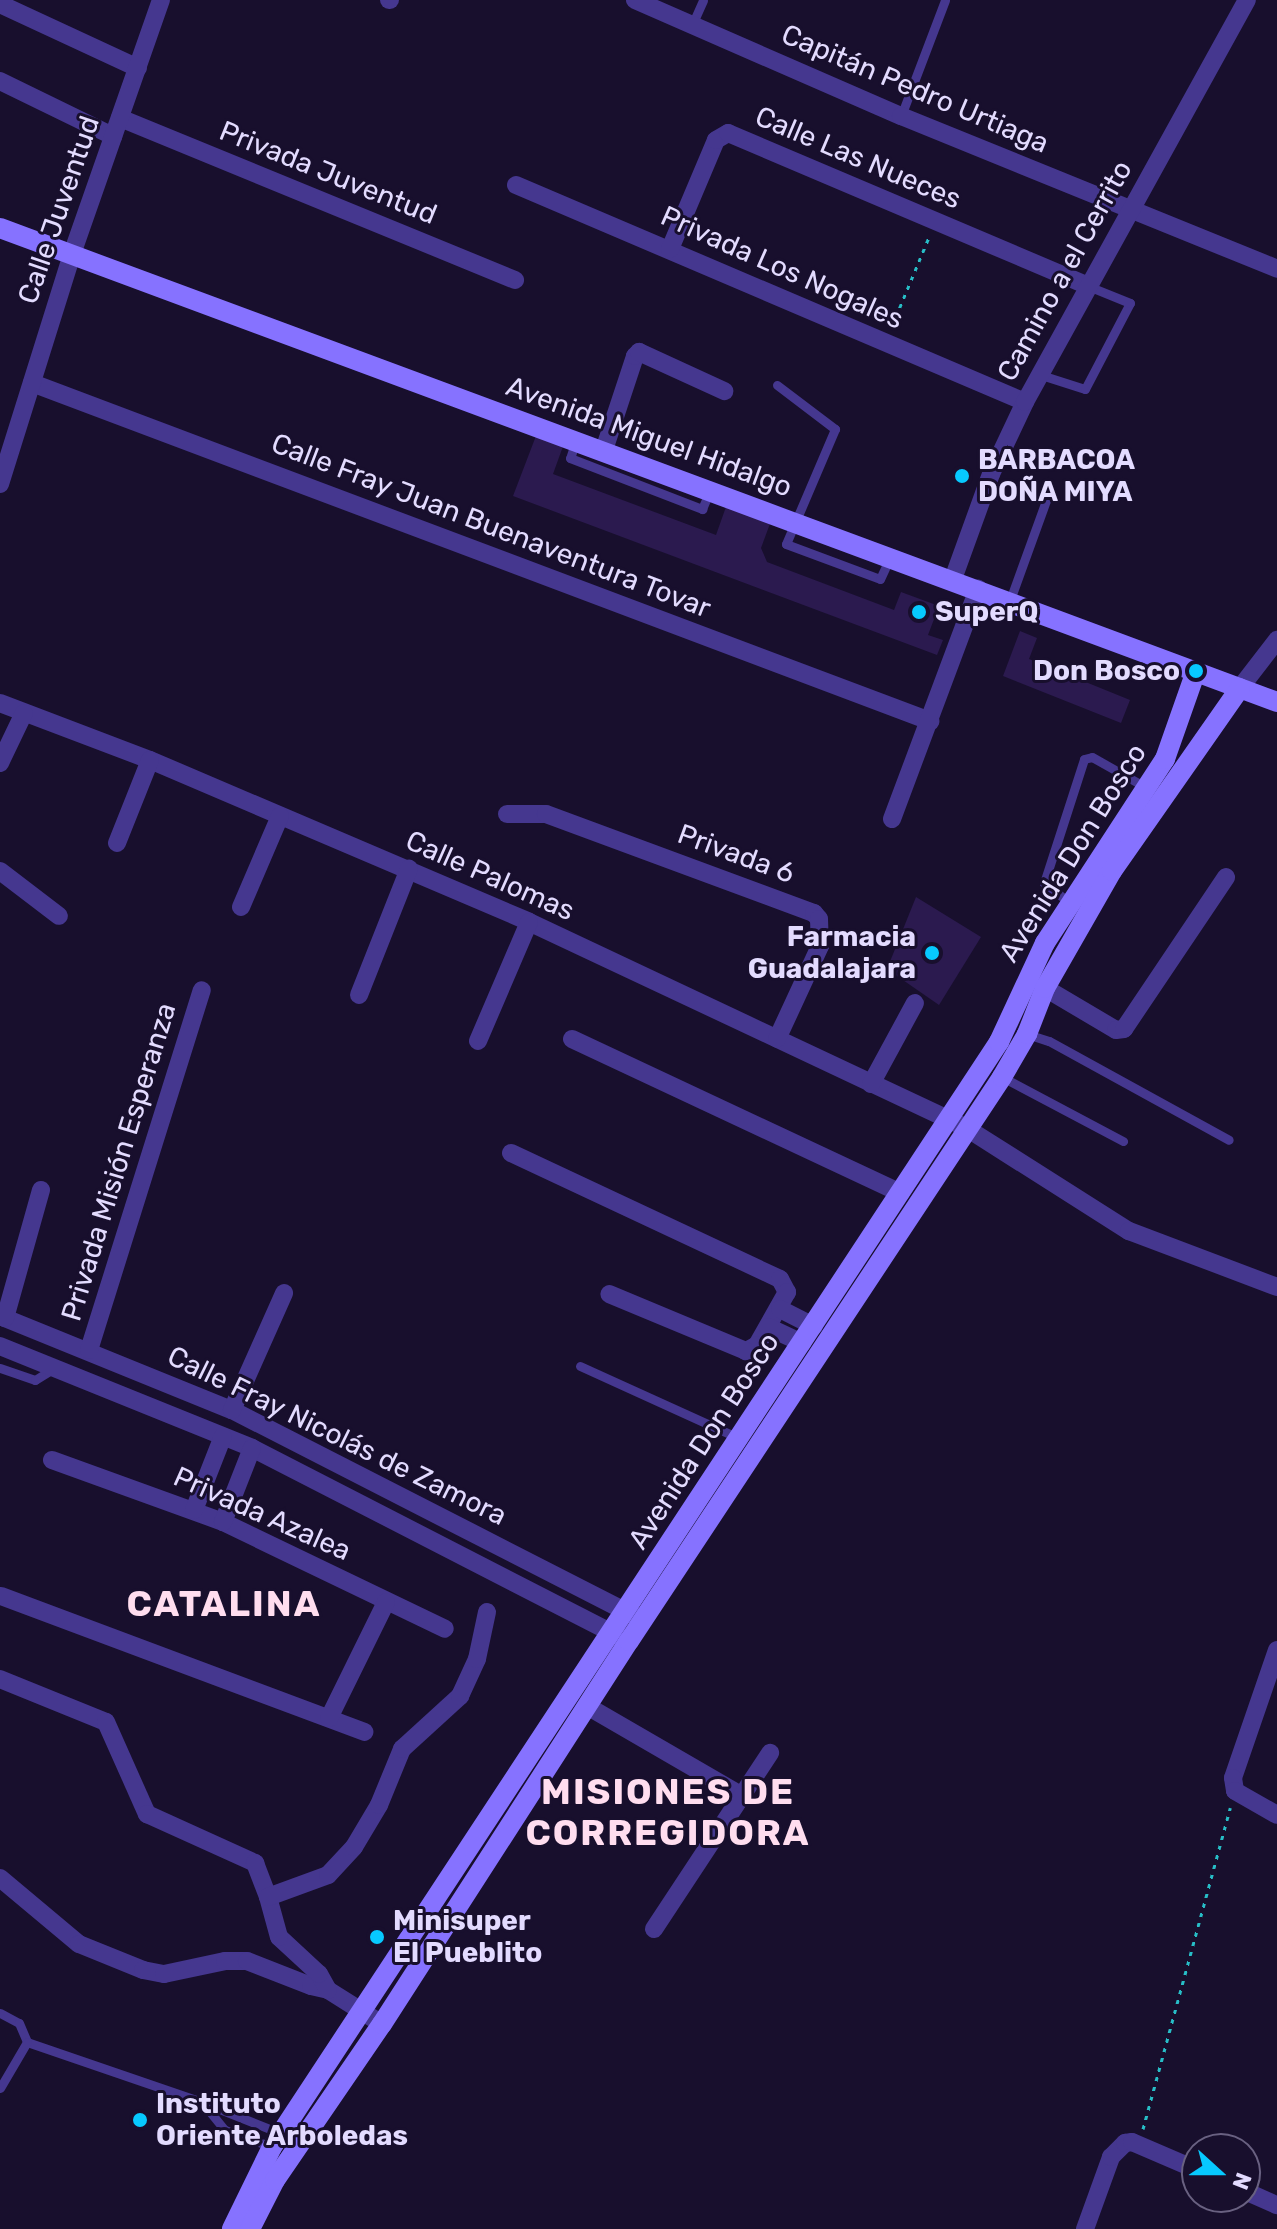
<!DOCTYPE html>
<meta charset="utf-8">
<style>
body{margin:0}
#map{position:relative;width:1277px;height:2229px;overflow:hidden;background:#180f2d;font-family:Rubik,sans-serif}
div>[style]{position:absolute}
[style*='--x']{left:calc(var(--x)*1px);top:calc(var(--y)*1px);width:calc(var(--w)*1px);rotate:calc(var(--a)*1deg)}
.building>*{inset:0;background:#2b1a4f}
.path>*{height:3px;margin-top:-1.5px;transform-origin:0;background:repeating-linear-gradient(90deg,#27bec7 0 4px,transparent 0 10px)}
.lane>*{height:9px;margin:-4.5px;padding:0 4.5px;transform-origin:4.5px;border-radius:4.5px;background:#45378f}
.street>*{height:18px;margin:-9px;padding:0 9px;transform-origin:9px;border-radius:9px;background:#45378f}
.secondary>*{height:20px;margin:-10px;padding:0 10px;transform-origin:10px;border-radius:10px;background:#8672ff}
.dots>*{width:22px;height:22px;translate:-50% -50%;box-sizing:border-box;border:4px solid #180f2d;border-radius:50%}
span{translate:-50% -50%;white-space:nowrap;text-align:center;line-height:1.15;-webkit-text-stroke:6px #180f2d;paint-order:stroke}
.street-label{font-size:28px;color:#e3dbff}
.poi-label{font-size:28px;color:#e3dbff;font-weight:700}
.left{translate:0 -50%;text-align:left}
.right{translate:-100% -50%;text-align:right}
.district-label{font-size:36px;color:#ffddef;font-weight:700;letter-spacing:2px}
.north{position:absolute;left:1181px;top:2133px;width:80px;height:80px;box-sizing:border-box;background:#180f2d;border:2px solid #696181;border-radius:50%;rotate:111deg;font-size:22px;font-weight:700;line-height:32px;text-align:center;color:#e3dbff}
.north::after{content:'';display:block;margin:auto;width:28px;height:36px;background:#07c9ff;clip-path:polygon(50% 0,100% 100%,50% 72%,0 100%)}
</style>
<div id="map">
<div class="building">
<i style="clip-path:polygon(539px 428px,566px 438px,553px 474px,716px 535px,727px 504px,771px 521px,761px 548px,767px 562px,894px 610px,901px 592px,939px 606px,928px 635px,943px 640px,937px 655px,513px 496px)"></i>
<i style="clip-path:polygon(1020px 631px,1037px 638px,1029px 659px,1130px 700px,1121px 723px,1003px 676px)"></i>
<i style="clip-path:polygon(916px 897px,981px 937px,939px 1005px,887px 969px)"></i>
</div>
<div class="path">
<i style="--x:892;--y:326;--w:96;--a:-67.4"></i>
<i style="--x:1143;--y:2129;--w:333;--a:-74.8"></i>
</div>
<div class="lane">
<i style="--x:692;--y:25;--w:27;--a:-66"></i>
<i style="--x:901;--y:116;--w:124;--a:-69.2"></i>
<i style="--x:1041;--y:375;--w:46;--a:17.7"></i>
<i style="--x:1085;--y:389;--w:97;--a:-62.4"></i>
<i style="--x:1130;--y:303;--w:45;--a:-158"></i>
<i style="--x:777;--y:385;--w:73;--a:37.2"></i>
<i style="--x:835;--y:429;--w:125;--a:113.1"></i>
<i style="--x:786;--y:544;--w:100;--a:20.4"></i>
<i style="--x:880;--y:579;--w:23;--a:-65"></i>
<i style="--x:576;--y:440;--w:19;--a:108"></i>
<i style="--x:570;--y:458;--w:142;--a:21.1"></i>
<i style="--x:702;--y:509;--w:21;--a:-67"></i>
<i style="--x:1010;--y:600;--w:109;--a:-70.1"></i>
<i style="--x:1070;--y:903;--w:33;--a:-142"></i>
<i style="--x:1044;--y:883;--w:130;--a:-72.1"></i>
<i style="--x:1084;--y:759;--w:8;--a:-14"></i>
<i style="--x:1092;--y:757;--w:63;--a:29.4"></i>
<i style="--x:1027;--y:1034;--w:23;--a:18"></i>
<i style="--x:1049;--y:1041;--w:205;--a:28.8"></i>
<i style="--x:1002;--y:1077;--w:137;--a:27.9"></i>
<i style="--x:580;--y:1366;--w:175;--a:24.4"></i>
<i style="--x:0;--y:1368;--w:37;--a:19"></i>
<i style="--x:35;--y:1380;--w:22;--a:-32"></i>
<i style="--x:0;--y:2013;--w:21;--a:28"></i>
<i style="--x:19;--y:2023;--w:21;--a:67"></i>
<i style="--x:27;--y:2042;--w:185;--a:18.9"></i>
<i style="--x:202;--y:2102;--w:84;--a:21.7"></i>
<i style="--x:0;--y:2088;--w:53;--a:-59.6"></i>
<i style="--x:202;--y:2102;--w:36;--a:51"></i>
<i style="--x:225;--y:2130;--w:50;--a:19.9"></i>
</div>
<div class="street">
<i style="--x:389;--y:0;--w:1;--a:0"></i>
<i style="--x:635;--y:0;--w:290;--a:23.6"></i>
<i style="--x:901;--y:116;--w:406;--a:22.1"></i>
<i style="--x:0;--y:4;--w:152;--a:24.9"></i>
<i style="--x:0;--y:81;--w:126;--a:26"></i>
<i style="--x:120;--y:118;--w:427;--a:22.3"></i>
<i style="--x:516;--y:185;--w:553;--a:23.09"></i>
<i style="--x:670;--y:249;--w:118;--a:-67.1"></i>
<i style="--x:716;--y:140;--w:14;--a:-30"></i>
<i style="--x:728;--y:133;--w:391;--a:23"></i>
<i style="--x:32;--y:383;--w:960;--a:20.63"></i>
<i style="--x:604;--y:450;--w:99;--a:-71.7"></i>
<i style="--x:635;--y:356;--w:6;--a:-45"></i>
<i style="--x:639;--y:352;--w:94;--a:24.6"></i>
<i style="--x:0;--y:484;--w:241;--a:-72.6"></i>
<i style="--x:72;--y:254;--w:269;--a:-70.7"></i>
<i style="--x:953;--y:579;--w:112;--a:-70.1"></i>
<i style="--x:991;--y:474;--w:80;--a:-64.7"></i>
<i style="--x:1025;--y:402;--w:459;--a:-61.1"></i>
<i style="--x:1240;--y:688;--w:61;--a:-52.4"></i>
<i style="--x:0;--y:703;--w:160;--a:20.8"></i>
<i style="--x:150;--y:760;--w:412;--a:23.1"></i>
<i style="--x:529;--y:922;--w:485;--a:25.2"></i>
<i style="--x:968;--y:1129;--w:191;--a:32.4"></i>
<i style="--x:1129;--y:1231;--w:158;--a:20.7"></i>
<i style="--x:0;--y:763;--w:55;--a:-64.4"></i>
<i style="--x:507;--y:814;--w:39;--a:0"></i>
<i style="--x:546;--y:814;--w:286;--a:20.3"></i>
<i style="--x:814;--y:913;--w:8;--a:50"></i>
<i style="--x:819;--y:919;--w:27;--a:88"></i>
<i style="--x:820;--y:946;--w:102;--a:114.8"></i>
<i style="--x:892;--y:819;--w:246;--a:-69.5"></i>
<i style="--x:117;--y:843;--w:89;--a:-68.3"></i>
<i style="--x:0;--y:871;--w:74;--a:37.3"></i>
<i style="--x:241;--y:907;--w:99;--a:-66.8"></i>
<i style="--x:1045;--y:988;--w:82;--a:30.6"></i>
<i style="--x:1116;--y:1030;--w:8;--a:-7"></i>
<i style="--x:1124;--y:1029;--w:183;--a:-56.1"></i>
<i style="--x:359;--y:995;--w:136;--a:-68.4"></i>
<i style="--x:572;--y:1039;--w:363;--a:25.1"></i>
<i style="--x:478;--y:1041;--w:129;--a:-66.8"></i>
<i style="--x:871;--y:1084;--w:92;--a:-61.5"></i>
<i style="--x:511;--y:1153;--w:297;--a:25.1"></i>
<i style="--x:780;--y:1279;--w:15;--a:62"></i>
<i style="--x:787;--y:1292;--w:61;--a:119.5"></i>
<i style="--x:757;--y:1345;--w:13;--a:151"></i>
<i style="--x:746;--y:1351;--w:148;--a:-157.4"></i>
<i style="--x:780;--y:1309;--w:38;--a:27"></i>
<i style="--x:0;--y:1316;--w:250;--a:22.1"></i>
<i style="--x:232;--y:1410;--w:455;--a:27.1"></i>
<i style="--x:5;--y:1318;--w:133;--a:-74.3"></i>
<i style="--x:768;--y:1327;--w:38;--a:25"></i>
<i style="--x:0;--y:1346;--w:272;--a:22"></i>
<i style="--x:252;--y:1448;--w:417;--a:27.2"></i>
<i style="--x:89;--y:1350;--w:377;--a:-72.6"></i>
<i style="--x:232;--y:1410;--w:128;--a:-66"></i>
<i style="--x:52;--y:1460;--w:182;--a:19.9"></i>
<i style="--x:223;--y:1522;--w:246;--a:25.7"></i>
<i style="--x:194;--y:1510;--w:79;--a:-68.6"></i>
<i style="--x:223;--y:1522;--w:79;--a:-68.6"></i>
<i style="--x:1;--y:1596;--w:388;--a:20.5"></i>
<i style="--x:1277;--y:1650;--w:135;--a:109"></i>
<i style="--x:1233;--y:1778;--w:13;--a:81"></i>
<i style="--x:1235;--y:1791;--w:48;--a:29.7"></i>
<i style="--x:0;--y:1679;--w:114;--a:22.1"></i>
<i style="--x:106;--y:1722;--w:101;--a:66"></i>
<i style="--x:147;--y:1814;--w:119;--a:24.4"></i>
<i style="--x:255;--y:1863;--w:36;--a:69"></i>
<i style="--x:587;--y:1706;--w:179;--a:30.1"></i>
<i style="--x:329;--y:1718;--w:129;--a:-63.8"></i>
<i style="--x:0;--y:1878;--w:103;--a:39.9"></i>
<i style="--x:79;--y:1944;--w:69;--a:22.1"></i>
<i style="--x:143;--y:1970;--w:21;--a:11"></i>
<i style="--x:164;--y:1974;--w:62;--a:-12"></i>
<i style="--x:225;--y:1961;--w:22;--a:0"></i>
<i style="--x:247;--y:1961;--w:69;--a:21.3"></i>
<i style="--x:311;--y:1986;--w:17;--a:13"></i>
<i style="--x:328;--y:1990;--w:64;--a:32.2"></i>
<i style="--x:654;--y:1929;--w:211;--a:-56.6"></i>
<i style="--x:328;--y:1990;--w:18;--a:-119"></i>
<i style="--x:319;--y:1974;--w:54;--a:-137.2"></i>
<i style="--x:279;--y:1937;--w:41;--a:-105.4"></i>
<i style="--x:268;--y:1897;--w:64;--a:-20.1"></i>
<i style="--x:328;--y:1875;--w:38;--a:-47"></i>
<i style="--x:354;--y:1847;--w:49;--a:-59.2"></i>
<i style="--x:379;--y:1805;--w:61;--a:-67.7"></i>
<i style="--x:402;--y:1749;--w:79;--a:-42.4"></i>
<i style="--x:460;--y:1696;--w:41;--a:-65.3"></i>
<i style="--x:477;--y:1659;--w:48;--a:-78"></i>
<i style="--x:1245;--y:2191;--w:35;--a:24"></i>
<i style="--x:1085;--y:2229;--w:77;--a:-70.1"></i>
<i style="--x:1111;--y:2157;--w:20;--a:-45"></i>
<i style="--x:1125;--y:2143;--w:7;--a:-8"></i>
<i style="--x:1132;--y:2142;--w:71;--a:23.3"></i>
</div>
<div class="secondary">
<i style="--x:0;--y:228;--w:1362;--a:20.36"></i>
<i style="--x:232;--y:2229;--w:91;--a:-64"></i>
<i style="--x:272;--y:2147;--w:1323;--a:-56.66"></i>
<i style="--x:999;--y:1042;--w:109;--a:-65.1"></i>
<i style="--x:1045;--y:943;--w:220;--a:-56.9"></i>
<i style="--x:1165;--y:759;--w:93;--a:-70.6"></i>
<i style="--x:250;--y:2229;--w:55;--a:-63"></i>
<i style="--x:275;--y:2180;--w:189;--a:-55.6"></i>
<i style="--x:382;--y:2024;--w:456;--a:-57.2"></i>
<i style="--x:629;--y:1641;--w:676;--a:-56.52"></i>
<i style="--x:1002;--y:1077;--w:50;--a:-59.8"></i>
<i style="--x:1027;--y:1034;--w:49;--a:-68.6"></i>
<i style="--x:1045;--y:988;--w:135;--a:-60.2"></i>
<i style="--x:1112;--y:871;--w:223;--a:-55"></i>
</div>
<div class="dots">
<i style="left:962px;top:476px;background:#07c9ff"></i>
<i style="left:919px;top:612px;background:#07c9ff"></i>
<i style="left:1196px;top:671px;background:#07c9ff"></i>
<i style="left:932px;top:953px;background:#07c9ff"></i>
<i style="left:377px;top:1937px;background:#07c9ff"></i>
<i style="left:140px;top:2120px;background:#07c9ff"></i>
</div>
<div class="street-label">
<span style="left:915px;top:89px;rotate:23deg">Capitán Pedro Urtiaga</span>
<span style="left:858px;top:158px;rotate:23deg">Calle Las Nueces</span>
<span style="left:328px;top:173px;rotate:22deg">Privada Juventud</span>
<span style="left:59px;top:210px;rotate:-71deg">Calle Juventud</span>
<span style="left:782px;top:268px;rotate:24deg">Privada Los Nogales</span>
<span style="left:1065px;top:271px;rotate:-61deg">Camino a el Cerrito</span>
<span style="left:649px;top:437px;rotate:20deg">Avenida Miguel Hidalgo</span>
<span style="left:491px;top:526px;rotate:21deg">Calle Fray Juan Buenaventura Tovar</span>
<span style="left:1073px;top:853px;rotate:-58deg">Avenida Don Bosco</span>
<span style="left:736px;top:854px;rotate:20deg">Privada 6</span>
<span style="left:490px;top:876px;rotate:24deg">Calle Palomas</span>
<span style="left:119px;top:1162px;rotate:-73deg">Privada Misión Esperanza</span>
<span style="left:337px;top:1436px;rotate:26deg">Calle Fray Nicolás de Zamora</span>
<span style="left:704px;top:1441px;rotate:-57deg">Avenida Don Bosco</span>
<span style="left:262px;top:1514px;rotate:24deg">Privada Azalea</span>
</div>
<div class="poi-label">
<span class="left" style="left:978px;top:476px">BARBACOA<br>DOÑA MIYA</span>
<span class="left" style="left:935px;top:612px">SuperQ</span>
<span class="right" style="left:1180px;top:671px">Don Bosco</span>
<span class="right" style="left:916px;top:953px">Farmacia<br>Guadalajara</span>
<span class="left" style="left:393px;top:1937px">Minisuper<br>El Pueblito</span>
<span class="left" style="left:156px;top:2120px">Instituto<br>Oriente Arboledas</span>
</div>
<div class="district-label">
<span style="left:224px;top:1604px">CATALINA</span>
<span style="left:668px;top:1812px">MISIONES DE<br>CORREGIDORA</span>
</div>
<div class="north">N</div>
</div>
